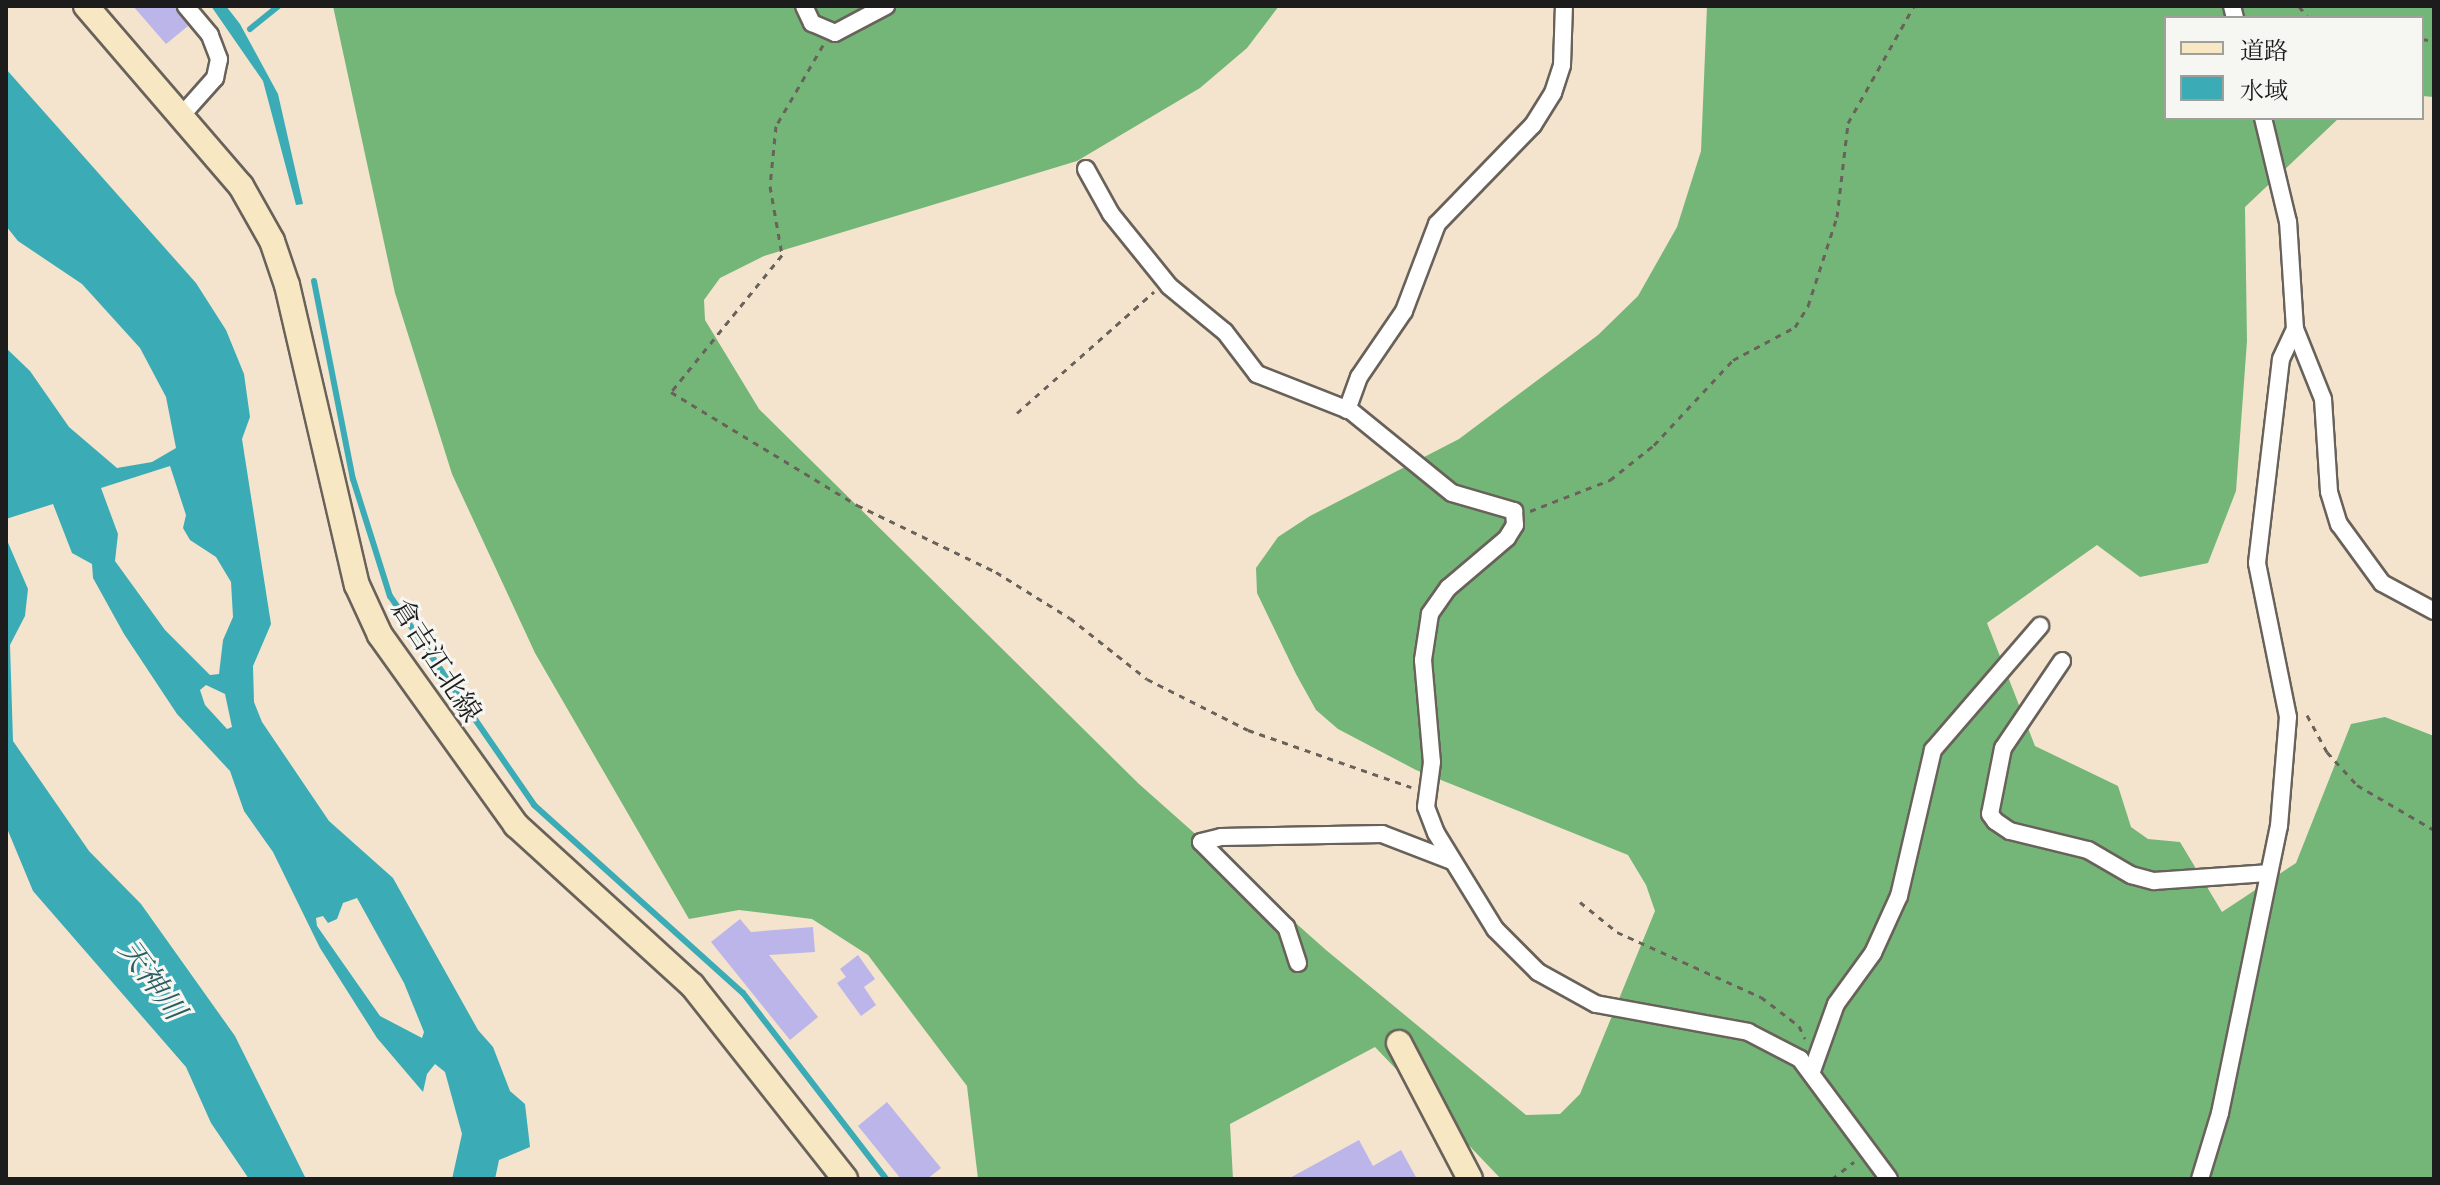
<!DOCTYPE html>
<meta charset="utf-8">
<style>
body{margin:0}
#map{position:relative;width:2440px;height:1185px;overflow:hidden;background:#f4e4cd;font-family:"EB Garamond","Noto Serif JP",serif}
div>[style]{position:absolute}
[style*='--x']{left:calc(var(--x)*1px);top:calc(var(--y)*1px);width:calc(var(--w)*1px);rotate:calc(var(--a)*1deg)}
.forest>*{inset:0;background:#74b678}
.water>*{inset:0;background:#3bacb6}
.stream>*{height:6px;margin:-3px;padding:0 3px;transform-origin:3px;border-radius:3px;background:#3bacb6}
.building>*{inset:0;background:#bbb5ea}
.path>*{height:3px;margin-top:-1.5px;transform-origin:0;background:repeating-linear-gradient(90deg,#68625a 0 6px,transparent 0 12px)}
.roads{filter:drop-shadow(2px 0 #68625a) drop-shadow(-2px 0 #68625a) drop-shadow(0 2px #68625a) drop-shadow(0 -2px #68625a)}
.street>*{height:16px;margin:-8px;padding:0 8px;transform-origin:8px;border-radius:8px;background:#fff}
.secondary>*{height:24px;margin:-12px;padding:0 12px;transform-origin:12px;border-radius:12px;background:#f7e8c3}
span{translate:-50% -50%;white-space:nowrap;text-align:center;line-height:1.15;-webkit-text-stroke:6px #f6f6f2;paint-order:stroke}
.street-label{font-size:28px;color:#1c1c1c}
.water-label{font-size:30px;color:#2a5d61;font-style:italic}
.frame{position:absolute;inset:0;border:8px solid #1c1c1c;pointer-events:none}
.legend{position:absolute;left:2164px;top:16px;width:260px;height:104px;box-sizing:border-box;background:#f6f6f2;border:2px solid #9f9f9c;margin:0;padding:10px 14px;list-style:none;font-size:24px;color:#1c1c1c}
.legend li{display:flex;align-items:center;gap:16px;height:40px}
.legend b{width:40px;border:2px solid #9f9f9c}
</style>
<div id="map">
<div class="forest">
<i style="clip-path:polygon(333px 6px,1279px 6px,1247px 48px,1200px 88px,1077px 161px,764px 256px,720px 278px,704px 300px,705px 320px,759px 409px,1139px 784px,1326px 950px,1526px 1115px,1560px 1114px,1580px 1094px,1655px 911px,1646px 885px,1628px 855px,1416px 770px,1338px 729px,1316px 710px,1296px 674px,1257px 593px,1256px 568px,1278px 537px,1310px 516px,1459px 439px,1598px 335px,1638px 296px,1677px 227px,1701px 151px,1707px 6px,2434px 6px,2434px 97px,2422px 96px,2422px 18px,2166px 18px,2166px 118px,2339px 118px,2245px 207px,2247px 341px,2236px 491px,2208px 563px,2140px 577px,2097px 545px,1987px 623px,2035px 746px,2118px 786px,2131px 827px,2148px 839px,2180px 842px,2222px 912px,2296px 863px,2351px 724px,2385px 717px,2434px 736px,2434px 1179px,1501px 1179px,1375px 1047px,1230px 1124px,1233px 1179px,978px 1179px,967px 1086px,868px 955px,812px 919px,739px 910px,689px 919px,535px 653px,452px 474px,395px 293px)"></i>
</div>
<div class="water">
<i style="clip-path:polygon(211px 6px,226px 6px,240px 24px,278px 94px,303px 204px,296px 205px,263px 81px)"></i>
<i style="clip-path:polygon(evenodd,6px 69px,196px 283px,226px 330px,244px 374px,250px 417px,242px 439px,271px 624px,253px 666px,254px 702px,262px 722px,329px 821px,393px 878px,478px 1030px,493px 1047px,510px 1091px,525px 1104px,530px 1147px,499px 1160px,495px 1179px,452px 1179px,462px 1134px,445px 1072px,435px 1064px,427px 1074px,423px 1092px,377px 1038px,320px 948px,273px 852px,244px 811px,230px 771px,177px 714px,124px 634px,93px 578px,92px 564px,72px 553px,53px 504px,6px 519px,6px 348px,30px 371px,69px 427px,117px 468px,152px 462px,176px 448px,166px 397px,140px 348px,82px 284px,18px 241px,6px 226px,6px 69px,170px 466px,186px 515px,183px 528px,190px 540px,216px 557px,231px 582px,233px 617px,223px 640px,219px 674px,210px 675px,165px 630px,115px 561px,118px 534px,101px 488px,170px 466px,6px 69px,206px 685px,225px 694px,232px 727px,227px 729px,205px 705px,200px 690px,206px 685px,6px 69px,357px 898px,404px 983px,424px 1032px,422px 1038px,380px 1016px,317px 926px,316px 918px,323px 916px,328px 923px,337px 919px,343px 903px,357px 898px)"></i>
<i style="clip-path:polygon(6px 538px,28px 589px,25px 616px,10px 645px,13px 741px,89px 851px,141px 904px,235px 1036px,306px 1179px,249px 1179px,211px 1123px,186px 1067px,33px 891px,6px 826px)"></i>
</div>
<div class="stream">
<i style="--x:250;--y:29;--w:36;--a:-39"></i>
<i style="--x:314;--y:281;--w:202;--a:78.9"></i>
<i style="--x:353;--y:479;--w:123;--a:72.5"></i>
<i style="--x:390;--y:596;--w:254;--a:55.4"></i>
<i style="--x:534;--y:805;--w:281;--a:42"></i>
<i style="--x:743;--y:993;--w:235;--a:52.4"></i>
</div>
<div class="building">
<i style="clip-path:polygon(133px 6px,173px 6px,188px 26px,166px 44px)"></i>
<i style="clip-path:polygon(740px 919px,751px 932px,813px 927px,815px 952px,769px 955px,818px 1017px,790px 1040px,711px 942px)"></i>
<i style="clip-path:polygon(858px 955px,875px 979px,864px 987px,876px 1005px,861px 1016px,837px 983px,846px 977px,840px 969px)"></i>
<i style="clip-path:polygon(887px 1102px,941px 1168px,927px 1179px,901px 1179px,858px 1126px)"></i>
<i style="clip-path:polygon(1359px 1140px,1373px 1166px,1401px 1150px,1417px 1179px,1288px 1179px)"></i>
</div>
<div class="path">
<i style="--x:2299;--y:6;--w:15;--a:53"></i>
<i style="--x:2422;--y:39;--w:12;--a:9"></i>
<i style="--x:823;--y:45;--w:94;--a:120.1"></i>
<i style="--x:776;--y:126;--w:60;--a:95.7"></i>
<i style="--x:770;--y:186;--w:70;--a:80.1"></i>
<i style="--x:782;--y:255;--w:176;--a:129"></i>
<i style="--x:671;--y:392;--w:218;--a:31.3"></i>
<i style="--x:857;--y:505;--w:154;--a:25.7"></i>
<i style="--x:996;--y:572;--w:87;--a:31.9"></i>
<i style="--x:1070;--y:618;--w:98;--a:38.4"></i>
<i style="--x:1147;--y:679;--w:113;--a:26.8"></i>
<i style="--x:1248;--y:730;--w:173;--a:19.3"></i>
<i style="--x:1017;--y:413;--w:183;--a:-41.5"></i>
<i style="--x:1530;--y:511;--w:86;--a:-21.2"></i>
<i style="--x:1610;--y:480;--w:56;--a:-38.5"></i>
<i style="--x:1654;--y:445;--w:116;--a:-47.1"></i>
<i style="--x:1733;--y:360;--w:70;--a:-28"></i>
<i style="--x:1795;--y:327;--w:25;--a:-58"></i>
<i style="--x:1808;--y:306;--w:94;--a:-72"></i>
<i style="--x:1837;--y:217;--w:95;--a:-83.3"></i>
<i style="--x:1848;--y:123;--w:134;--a:-60.6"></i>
<i style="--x:2307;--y:715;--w:42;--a:61.6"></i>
<i style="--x:2327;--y:752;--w:45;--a:47.7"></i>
<i style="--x:2357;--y:785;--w:89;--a:30.3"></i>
<i style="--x:2434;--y:791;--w:4;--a:90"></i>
<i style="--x:1580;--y:902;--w:48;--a:39"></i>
<i style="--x:1617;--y:932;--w:158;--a:24.3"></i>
<i style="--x:1761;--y:997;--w:48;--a:37.3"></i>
<i style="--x:1799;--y:1026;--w:14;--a:65"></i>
<i style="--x:1832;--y:1179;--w:28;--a:-38"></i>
</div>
<div class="roads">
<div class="street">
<i style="--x:804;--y:6;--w:19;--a:65"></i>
<i style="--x:812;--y:23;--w:25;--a:23"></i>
<i style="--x:835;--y:33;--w:58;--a:-27.9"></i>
<i style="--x:2232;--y:6;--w:12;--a:76"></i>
<i style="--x:182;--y:115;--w:50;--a:-48.3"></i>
<i style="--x:215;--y:78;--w:19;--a:-78"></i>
<i style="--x:219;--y:59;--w:26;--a:-111"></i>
<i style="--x:210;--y:35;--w:38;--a:-130"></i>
<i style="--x:1086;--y:169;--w:51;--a:60.9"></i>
<i style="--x:1111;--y:214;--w:92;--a:51.1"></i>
<i style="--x:1169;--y:286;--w:72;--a:39.4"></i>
<i style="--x:1225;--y:332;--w:53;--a:52.7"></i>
<i style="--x:1257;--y:374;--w:101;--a:21.5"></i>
<i style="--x:1351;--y:411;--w:130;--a:39.1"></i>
<i style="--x:1452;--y:493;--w:65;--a:16.2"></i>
<i style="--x:1514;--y:511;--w:14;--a:86"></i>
<i style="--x:1515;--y:525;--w:15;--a:122"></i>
<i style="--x:1507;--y:538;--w:77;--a:139.7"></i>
<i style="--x:1448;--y:588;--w:32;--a:125"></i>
<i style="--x:1430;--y:614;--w:47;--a:98.7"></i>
<i style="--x:1423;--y:660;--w:102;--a:85"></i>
<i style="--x:1432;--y:762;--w:45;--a:97.6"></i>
<i style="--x:1426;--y:807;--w:28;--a:69"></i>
<i style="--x:1436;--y:833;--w:113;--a:58.4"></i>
<i style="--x:1495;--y:929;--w:61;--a:45"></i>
<i style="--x:1538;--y:972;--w:66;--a:28.9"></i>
<i style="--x:1596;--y:1004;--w:155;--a:10.4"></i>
<i style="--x:1748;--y:1032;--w:59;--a:27.4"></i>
<i style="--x:1800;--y:1059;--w:149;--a:53.4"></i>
<i style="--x:2295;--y:329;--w:75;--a:68.2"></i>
<i style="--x:2323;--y:399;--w:93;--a:86.3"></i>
<i style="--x:2329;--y:492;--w:34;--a:73"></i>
<i style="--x:2339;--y:524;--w:73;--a:53.9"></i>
<i style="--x:2382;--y:583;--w:59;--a:28.3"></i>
<i style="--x:1347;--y:410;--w:35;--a:-70"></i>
<i style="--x:1359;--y:377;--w:80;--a:-55.7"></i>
<i style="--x:1404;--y:311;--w:93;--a:-69.2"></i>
<i style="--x:1437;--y:224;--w:138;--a:-45.9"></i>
<i style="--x:1533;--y:125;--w:38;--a:-58"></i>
<i style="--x:1553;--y:93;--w:29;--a:-72"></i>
<i style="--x:1562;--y:65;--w:59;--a:-88.1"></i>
<i style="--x:2062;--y:661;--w:105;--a:124.1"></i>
<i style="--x:2003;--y:748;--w:67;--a:101.1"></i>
<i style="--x:1990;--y:814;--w:9;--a:54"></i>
<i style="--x:1995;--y:821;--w:18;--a:34"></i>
<i style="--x:2010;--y:831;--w:80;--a:13.7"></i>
<i style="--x:2088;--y:850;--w:50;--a:30.2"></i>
<i style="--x:2131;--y:875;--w:24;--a:15"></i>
<i style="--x:2154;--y:881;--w:113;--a:-4"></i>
<i style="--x:1298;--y:963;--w:38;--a:-108"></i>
<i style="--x:1286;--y:927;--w:120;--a:-135"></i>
<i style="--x:1201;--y:842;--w:21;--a:-14"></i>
<i style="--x:1221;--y:837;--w:161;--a:-1.1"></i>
<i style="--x:1382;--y:834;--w:75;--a:21.1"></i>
<i style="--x:1812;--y:1071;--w:71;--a:-70.3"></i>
<i style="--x:1836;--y:1004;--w:63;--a:-54"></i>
<i style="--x:1873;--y:953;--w:63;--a:-65.5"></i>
<i style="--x:1899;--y:896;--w:150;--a:-76.9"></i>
<i style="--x:1933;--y:750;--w:164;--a:-49.2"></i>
<i style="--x:2200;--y:1179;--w:69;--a:-73.1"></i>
<i style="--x:2220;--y:1113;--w:293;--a:-78.4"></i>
<i style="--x:2279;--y:826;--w:109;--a:-85.3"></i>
<i style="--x:2288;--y:717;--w:157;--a:-101.4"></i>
<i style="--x:2257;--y:563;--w:205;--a:-83.3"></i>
<i style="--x:2281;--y:359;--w:33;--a:-65"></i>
<i style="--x:2295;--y:329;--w:107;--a:-93.7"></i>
<i style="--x:2288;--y:222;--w:107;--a:-103.5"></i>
</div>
<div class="secondary">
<i style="--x:86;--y:6;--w:238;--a:49.3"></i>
<i style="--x:241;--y:186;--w:63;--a:60.6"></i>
<i style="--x:272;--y:241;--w:46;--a:71.2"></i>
<i style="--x:287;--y:285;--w:308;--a:76.9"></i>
<i style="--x:357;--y:585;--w:55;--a:65.3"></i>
<i style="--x:380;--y:635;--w:234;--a:54.4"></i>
<i style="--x:516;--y:825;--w:238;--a:42.3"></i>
<i style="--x:692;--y:985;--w:247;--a:51.7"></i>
<i style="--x:1399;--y:1043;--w:153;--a:62.4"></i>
</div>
</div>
<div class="street-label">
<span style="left:437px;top:660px;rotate:57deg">倉吉江北線</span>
</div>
<div class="water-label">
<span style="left:152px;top:980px;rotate:54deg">天神川</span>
</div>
<div class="frame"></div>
<ul class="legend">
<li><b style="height:10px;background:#f7e8c3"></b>道路</li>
<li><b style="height:22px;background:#3bacb6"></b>水域</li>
</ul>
</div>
